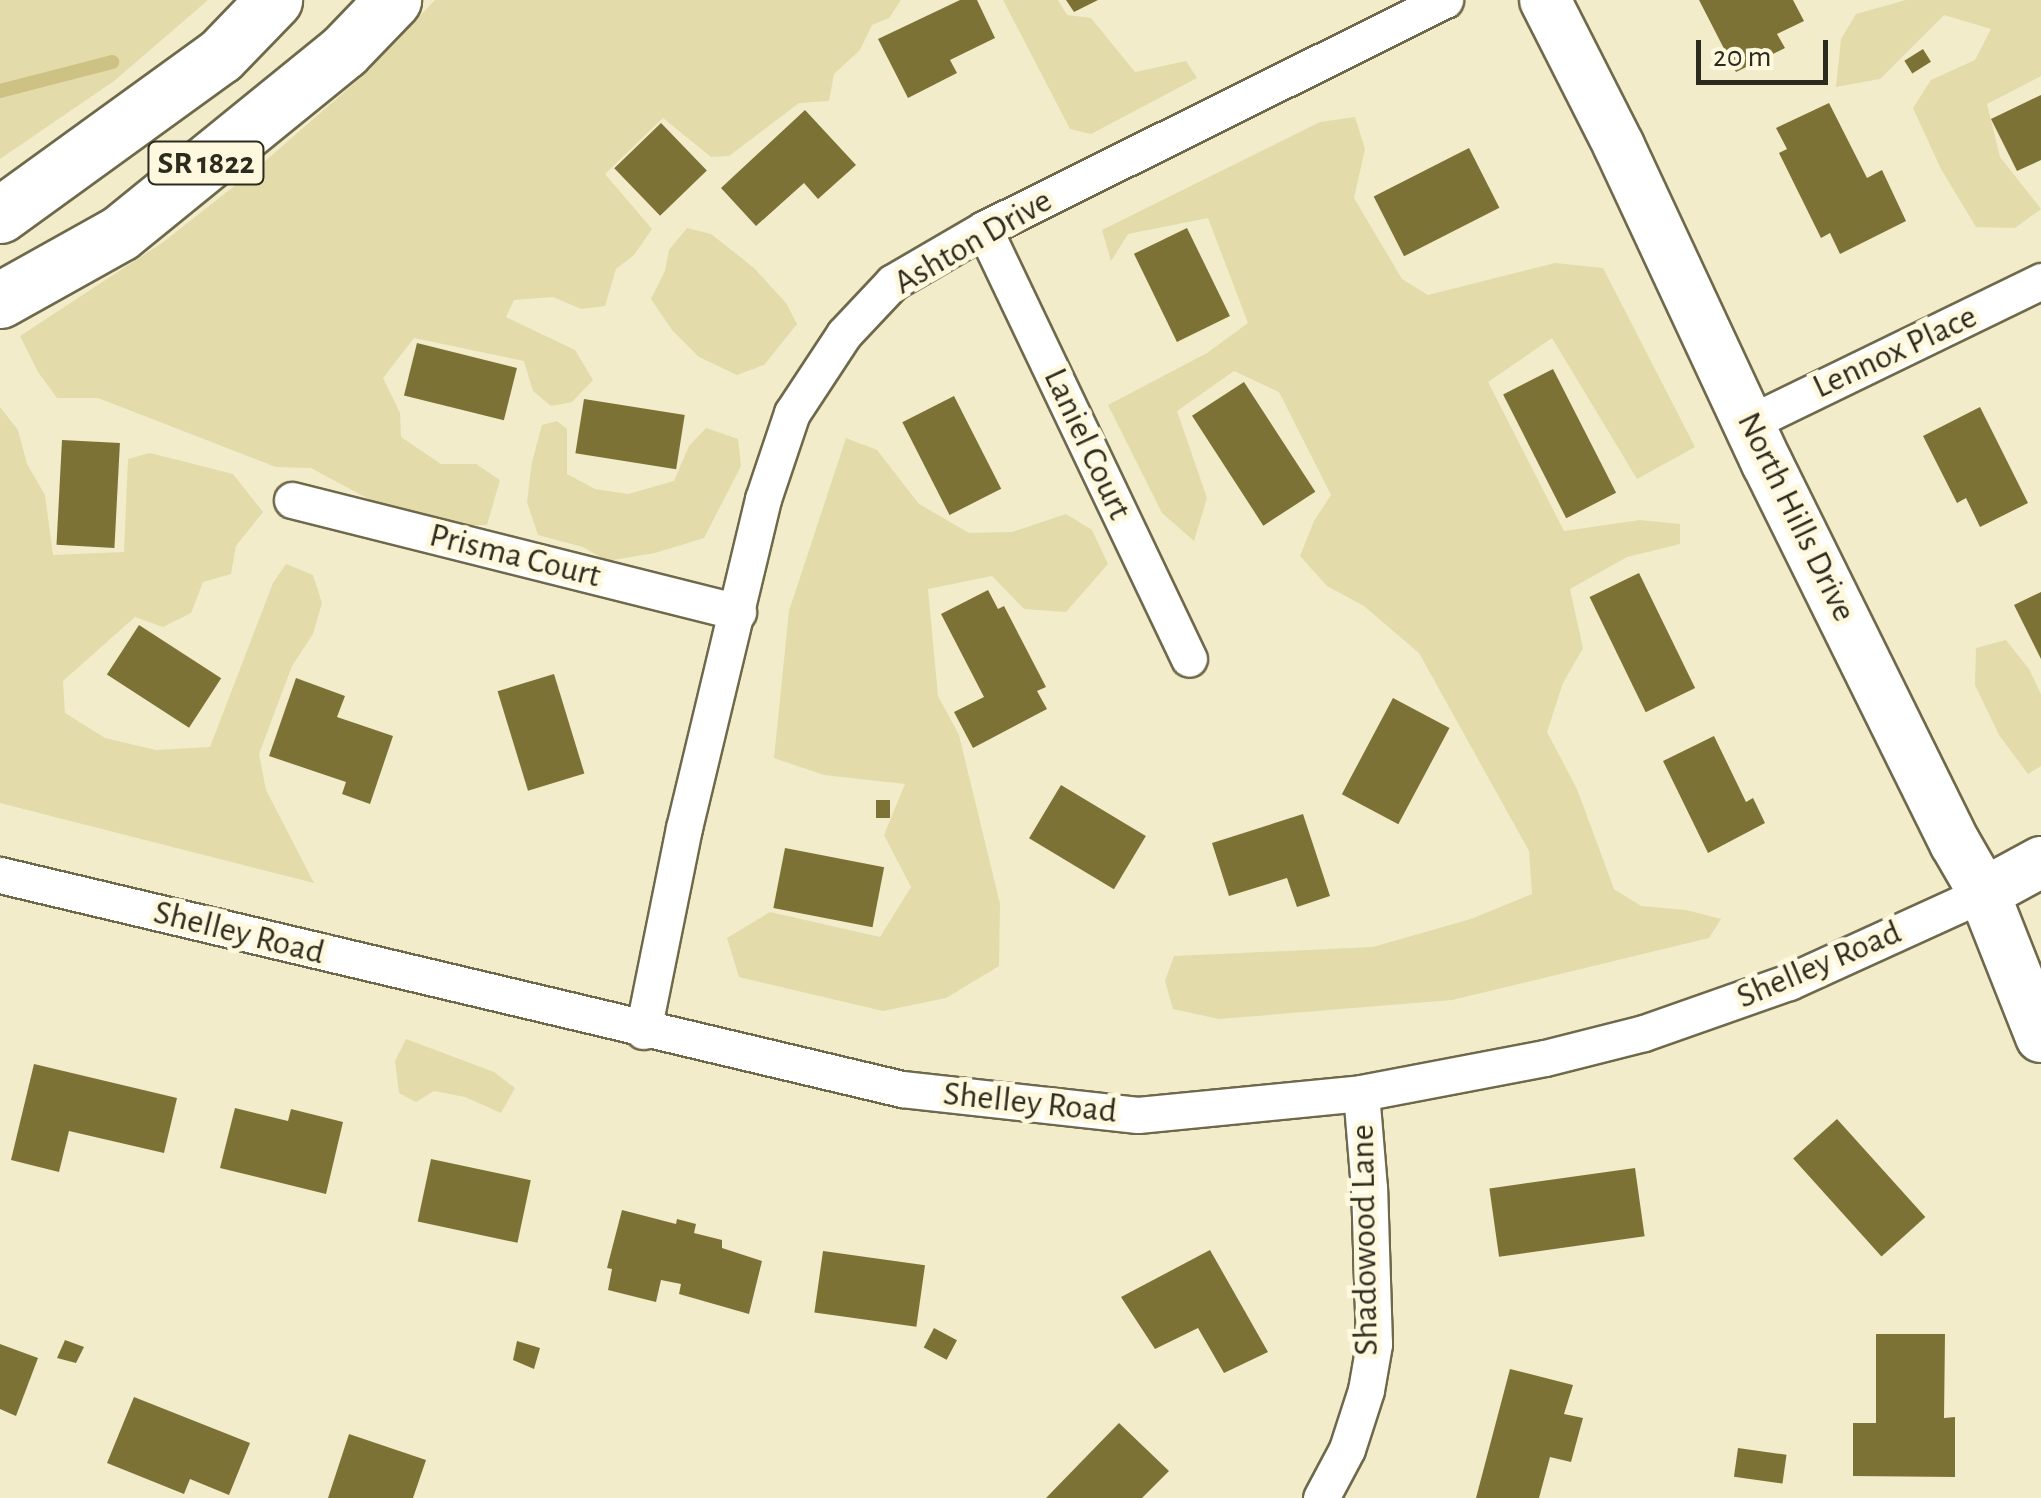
<!DOCTYPE html>
<style>
body{margin:0}
#map{position:relative;width:2041px;height:1498px;overflow:hidden;background:#f2ecca;font-family:"Alegreya Sans",sans-serif}
div>[style]{position:absolute}
[style*='--x']{left:calc(var(--x)*1px);top:calc(var(--y)*1px);width:calc(var(--w)*1px);rotate:calc(var(--a)*1deg)}
.green>*{inset:0;background:#e3dba9}
.stream>*{height:14px;margin:-7px;padding:0 7px;transform-origin:7px;border-radius:7px;background:#cdc284}
.building>*{inset:0;background:#7d7236;transform-origin:0 0}
.roads{filter:drop-shadow(2px 0 #6e694b) drop-shadow(-2px 0 #6e694b) drop-shadow(0 2px #6e694b) drop-shadow(0 -2px #6e694b)}
.street>*{height:35px;margin:-17.5px;padding:0 17.5px;transform-origin:17.5px;border-radius:17.5px;background:#fff}
.secondary>*{height:50px;margin:-25px;padding:0 25px;transform-origin:25px;border-radius:25px;background:#fff}
.primary>*{height:55px;margin:-27.5px;padding:0 27.5px;transform-origin:27.5px;border-radius:27.5px;background:#fff}
span{translate:-50% -50%;white-space:nowrap;text-align:center;line-height:1.15;-webkit-text-stroke:10px #fef9de;paint-order:stroke}
.shield-label span{padding:2px 8px;background:#fef9de;border:2px solid;border-radius:8px;-webkit-text-stroke-width:0}
.shield-label{font-size:32px;color:#2d2b1e;font-weight:700}
.street-label{font-size:35px;color:#2d2b1e}
.scale{position:absolute;left:1696px;top:40px;width:132px;height:45px;box-sizing:border-box;border:5px solid #2d2b1e;border-top:0;padding-left:12px;font-size:30px;line-height:35px;white-space:nowrap;color:#2d2b1e;-webkit-text-stroke:8px #fef9de;paint-order:stroke}
</style>
<div id="map">
<div class="green">
<i style="clip-path:polygon(0 0,208px 0,114px 81px,0 159px)"></i>
<i style="clip-path:polygon(435px 0,901px 0,889px 18px,872px 25px,860px 50px,834px 74px,829px 101px,799px 103px,729px 156px,711px 157px,663px 118px,605px 174px,652px 229px,634px 255px,616px 269px,605px 306px,581px 309px,553px 297px,514px 300px,506px 317px,575px 350px,593px 380px,572px 402px,551px 406px,533px 391px,524px 361px,414px 338px,383px 378px,400px 413px,401px 437px,441px 464px,476px 464px,500px 480px,487px 525px,464px 525px,393px 512px,311px 468px,276px 467px,98px 398px,57px 398px,38px 372px,20px 336px,162px 243px,256px 169px,365px 74px)"></i>
<i style="clip-path:polygon(1003px 0,1058px 0,1067px 15px,1091px 18px,1135px 72px,1186px 61px,1197px 78px,1091px 134px,1070px 129px)"></i>
<i style="clip-path:polygon(1906px 0,2041px 0,2041px 76px,1987px 104px,2000px 157px,2041px 209px,2015px 228px,1976px 227px,1941px 169px,1913px 108px,1931px 80px,1975px 60px,1991px 29px,1944px 15px,1880px 79px,1836px 87px,1841px 39px,1856px 14px)"></i>
<i style="clip-path:polygon(1355px 117px,1365px 149px,1354px 198px,1402px 279px,1428px 295px,1555px 263px,1603px 268px,1695px 447px,1637px 479px,1552px 338px,1488px 382px,1564px 531px,1640px 520px,1680px 524px,1680px 544px,1627px 557px,1570px 589px,1583px 648px,1563px 683px,1547px 732px,1577px 789px,1614px 889px,1641px 906px,1686px 910px,1721px 919px,1709px 938px,1452px 1000px,1219px 1019px,1173px 1009px,1165px 981px,1174px 956px,1373px 947px,1471px 919px,1532px 894px,1529px 851px,1419px 653px,1364px 606px,1327px 586px,1300px 556px,1314px 521px,1331px 495px,1279px 392px,1234px 371px,1177px 411px,1207px 498px,1194px 541px,1162px 513px,1108px 405px,1207px 353px,1248px 323px,1208px 218px,1128px 234px,1111px 261px,1102px 230px,1320px 122px)"></i>
<i style="clip-path:polygon(687px 228px,711px 234px,754px 268px,786px 303px,797px 324px,764px 365px,737px 375px,699px 357px,672px 330px,651px 299px,665px 271px,669px 250px)"></i>
<i style="clip-path:polygon(0 407px,18px 430px,27px 464px,45px 495px,53px 555px,124px 552px,128px 459px,150px 453px,233px 474px,263px 512px,236px 546px,231px 574px,203px 582px,191px 613px,163px 627px,135px 617px,63px 681px,65px 713px,105px 738px,156px 750px,210px 747px,273px 583px,286px 564px,313px 575px,322px 603px,313px 634px,292px 666px,259px 754px,266px 790px,314px 883px,0 803px)"></i>
<i style="clip-path:polygon(557px 421px,567px 429px,567px 474px,595px 489px,628px 494px,674px 481px,689px 446px,706px 428px,738px 439px,741px 466px,704px 538px,655px 553px,607px 561px,583px 547px,538px 535px,527px 502px,532px 462px,542px 425px)"></i>
<i style="clip-path:polygon(846px 438px,877px 450px,919px 504px,969px 533px,1012px 532px,1066px 514px,1092px 530px,1108px 564px,1066px 612px,1024px 609px,992px 576px,928px 589px,938px 696px,959px 735px,1000px 904px,999px 966px,946px 998px,883px 1011px,739px 977px,727px 938px,770px 912px,880px 937px,911px 887px,884px 835px,905px 784px,824px 775px,774px 758px,789px 611px)"></i>
<i style="clip-path:polygon(2006px 640px,2029px 669px,2041px 694px,2041px 766px,2028px 774px,1999px 735px,1975px 685px,1976px 648px)"></i>
<i style="clip-path:polygon(406px 1039px,494px 1072px,515px 1088px,501px 1113px,465px 1097px,434px 1091px,416px 1102px,399px 1093px,395px 1061px)"></i>
</div>
<div class="stream">
<i style="--x:0;--y:91;--w:116;--a:-14.5"></i>
</div>
<div class="building">
<i style="clip-path:polygon(960px 0,977px 0,995px 38px,950px 60px,957px 73px,908px 98px,878px 39px)"></i>
<i style="clip-path:polygon(1066px 0,1098px 0,1074px 12px)"></i>
<i style="clip-path:polygon(1699px 0,1793px 0,1804px 21px,1777px 34px,1785px 48px,1736px 72px)"></i>
<i style="left:1923px;top:49px;width:15px;height:22px;rotate:58deg"></i>
<i style="clip-path:polygon(2041px 95px,2041px 160px,2017px 171px,1991px 119px)"></i>
<i style="clip-path:polygon(1829px 103px,1867px 178px,1882px 170px,1906px 221px,1840px 254px,1830px 233px,1821px 238px,1779px 153px,1787px 149px,1776px 128px)"></i>
<i style="clip-path:polygon(805px 110px,856px 165px,818px 199px,804px 183px,756px 226px,721px 188px)"></i>
<i style="left:661px;top:123px;width:66px;height:65px;rotate:46deg"></i>
<i style="left:1469px;top:148px;width:67px;height:107px;rotate:63deg"></i>
<i style="left:1187px;top:228px;width:98px;height:59px;rotate:64deg"></i>
<i style="left:417px;top:343px;width:103px;height:54px;rotate:14deg"></i>
<i style="left:1553px;top:369px;width:139px;height:56px;rotate:63deg"></i>
<i style="left:1244px;top:382px;width:131px;height:62px;rotate:57deg"></i>
<i style="left:954px;top:396px;width:104px;height:58px;rotate:63deg"></i>
<i style="left:584px;top:399px;width:102px;height:55px;rotate:9deg"></i>
<i style="clip-path:polygon(1980px 407px,2028px 503px,1980px 527px,1966px 498px,1957px 503px,1923px 436px)"></i>
<i style="left:62px;top:440px;width:58px;height:105px;rotate:3deg"></i>
<i style="left:1639px;top:573px;width:128px;height:55px;rotate:64deg"></i>
<i style="clip-path:polygon(988px 590px,998px 609px,1004px 606px,1046px 687px,1037px 691px,1047px 709px,973px 748px,954px 712px,984px 697px,941px 614px)"></i>
<i style="clip-path:polygon(2041px 592px,2041px 659px,2014px 605px)"></i>
<i style="left:139px;top:625px;width:98px;height:59px;rotate:33deg"></i>
<i style="left:554px;top:674px;width:104px;height:59px;rotate:73deg"></i>
<i style="clip-path:polygon(296px 678px,345px 696px,337px 717px,393px 736px,370px 804px,342px 794px,346px 782px,269px 756px)"></i>
<i style="left:1393px;top:698px;width:64px;height:109px;rotate:28deg"></i>
<i style="clip-path:polygon(1714px 736px,1746px 802px,1753px 798px,1765px 823px,1708px 853px,1663px 761px)"></i>
<i style="left:1061px;top:785px;width:99px;height:62px;rotate:31deg"></i>
<i style="left:876px;top:800px;width:14px;height:18px"></i>
<i style="clip-path:polygon(1303px 814px,1330px 896px,1297px 907px,1287px 878px,1229px 896px,1212px 843px)"></i>
<i style="left:785px;top:848px;width:101px;height:61px;rotate:11deg"></i>
<i style="clip-path:polygon(34px 1064px,177px 1098px,164px 1153px,69px 1131px,59px 1172px,11px 1160px)"></i>
<i style="clip-path:polygon(235px 1108px,288px 1121px,291px 1109px,343px 1122px,326px 1194px,220px 1168px)"></i>
<i style="left:1837px;top:1119px;width:132px;height:59px;rotate:48deg"></i>
<i style="left:431px;top:1159px;width:102px;height:64px;rotate:12deg"></i>
<i style="left:1635px;top:1168px;width:69px;height:147px;rotate:82deg"></i>
<i style="clip-path:polygon(622px 1210px,676px 1224px,677px 1219px,696px 1224px,694px 1233px,722px 1240px,722px 1248px,762px 1261px,749px 1314px,679px 1294px,681px 1284px,661px 1280px,656px 1302px,608px 1290px,612px 1269px,607px 1268px)"></i>
<i style="clip-path:polygon(1210px 1250px,1268px 1352px,1224px 1373px,1198px 1328px,1155px 1349px,1121px 1297px)"></i>
<i style="left:823px;top:1251px;width:103px;height:62px;rotate:8deg"></i>
<i style="left:934px;top:1328px;width:26px;height:22px;rotate:28deg"></i>
<i style="clip-path:polygon(1876px 1334px,1945px 1334px,1944px 1418px,1955px 1417px,1955px 1477px,1853px 1476px,1853px 1423px,1876px 1423px)"></i>
<i style="clip-path:polygon(65px 1340px,84px 1347px,76px 1363px,57px 1358px)"></i>
<i style="clip-path:polygon(517px 1341px,540px 1348px,534px 1369px,513px 1360px)"></i>
<i style="clip-path:polygon(0 1344px,38px 1358px,16px 1416px,0 1409px)"></i>
<i style="clip-path:polygon(1510px 1369px,1573px 1385px,1564px 1414px,1583px 1418px,1571px 1462px,1550px 1457px,1539px 1498px,1476px 1498px)"></i>
<i style="clip-path:polygon(134px 1397px,250px 1443px,229px 1495px,190px 1479px,184px 1494px,107px 1463px)"></i>
<i style="clip-path:polygon(1119px 1423px,1169px 1471px,1142px 1498px,1046px 1498px)"></i>
<i style="clip-path:polygon(349px 1434px,426px 1460px,413px 1498px,328px 1498px)"></i>
<i style="left:1738px;top:1448px;width:49px;height:29px;rotate:8deg"></i>
</div>
<div class="roads">
<div class="street">
<i style="--x:984;--y:229;--w:476;--a:64.5"></i>
<i style="--x:1749;--y:423;--w:325;--a:-25.9"></i>
<i style="--x:292;--y:500;--w:460;--a:14.1"></i>
<i style="--x:0;--y:875;--w:927;--a:13.35"></i>
<i style="--x:902;--y:1089;--w:237;--a:6.3"></i>
<i style="--x:1138;--y:1115;--w:224;--a:-5.6"></i>
<i style="--x:1361;--y:1093;--w:187;--a:-10.8"></i>
<i style="--x:1545;--y:1058;--w:102;--a:-14.2"></i>
<i style="--x:1644;--y:1033;--w:154;--a:-19.4"></i>
<i style="--x:1789;--y:982;--w:214;--a:-24.5"></i>
<i style="--x:643;--y:1031;--w:207;--a:-78.6"></i>
<i style="--x:684;--y:828;--w:338;--a:-76.5"></i>
<i style="--x:763;--y:499;--w:91;--a:-71.4"></i>
<i style="--x:792;--y:413;--w:95;--a:-56.6"></i>
<i style="--x:844;--y:334;--w:71;--a:-46.7"></i>
<i style="--x:893;--y:282;--w:105;--a:-30.2"></i>
<i style="--x:984;--y:229;--w:515;--a:-26.42"></i>
<i style="--x:1321;--y:1498;--w:55;--a:-62"></i>
<i style="--x:1347;--y:1449;--w:62;--a:-72.1"></i>
<i style="--x:1366;--y:1390;--w:47;--a:-80.1"></i>
<i style="--x:1374;--y:1344;--w:156;--a:-91.8"></i>
<i style="--x:1369;--y:1188;--w:95;--a:-94.8"></i>
</div>
<div class="secondary">
<i style="--x:1545;--y:0;--w:164;--a:63.1"></i>
<i style="--x:1619;--y:146;--w:350;--a:65"></i>
<i style="--x:1767;--y:463;--w:424;--a:63.7"></i>
<i style="--x:1955;--y:843;--w:58;--a:59.9"></i>
<i style="--x:1984;--y:893;--w:155;--a:68.4"></i>
<i style="--x:1984;--y:893;--w:65;--a:-28.5"></i>
</div>
<div class="primary">
<i style="--x:0;--y:215;--w:271;--a:-35.9"></i>
<i style="--x:220;--y:56;--w:78;--a:-46"></i>
<i style="--x:0;--y:300;--w:137;--a:-29.2"></i>
<i style="--x:120;--y:233;--w:289;--a:-39.1"></i>
<i style="--x:344;--y:51;--w:71;--a:-46.1"></i>
</div>
</div>
<div class="shield-label">
<span style="left:206px;top:163px">SR 1822</span>
</div>
<div class="street-label">
<span style="left:973px;top:242px;rotate:-30deg">Ashton Drive</span>
<span style="left:1895px;top:352px;rotate:-25deg">Lennox Place</span>
<span style="left:1087px;top:444px;rotate:65deg">Laniel Court</span>
<span style="left:1796px;top:517px;rotate:64deg">North Hills Drive</span>
<span style="left:515px;top:556px;rotate:14deg">Prisma Court</span>
<span style="left:239px;top:933px;rotate:14deg">Shelley Road</span>
<span style="left:1819px;top:965px;rotate:-23deg">Shelley Road</span>
<span style="left:1030px;top:1103px;rotate:6deg">Shelley Road</span>
<span style="left:1365px;top:1240px;rotate:-91deg">Shadowood Lane</span>
</div>
<div class="scale">20 m</div>
</div>
